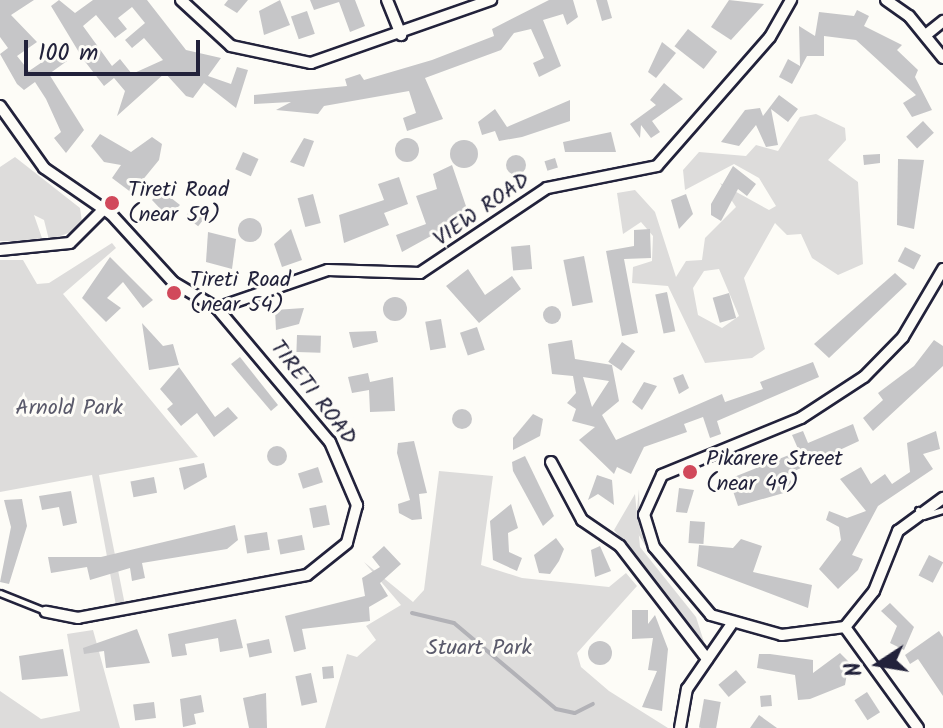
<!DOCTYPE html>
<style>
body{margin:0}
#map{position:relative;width:943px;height:728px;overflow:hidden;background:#fdfcf7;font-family:Kalam,sans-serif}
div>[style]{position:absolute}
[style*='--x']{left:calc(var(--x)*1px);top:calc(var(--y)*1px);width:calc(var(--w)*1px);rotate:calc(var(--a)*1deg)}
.green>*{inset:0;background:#dddcdb}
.stream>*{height:4px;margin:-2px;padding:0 2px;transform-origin:2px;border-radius:2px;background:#b2b2b7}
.building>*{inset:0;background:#c6c6c8;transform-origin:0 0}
.round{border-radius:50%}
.roads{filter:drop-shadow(2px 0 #22223b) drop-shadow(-2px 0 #22223b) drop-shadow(0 2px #22223b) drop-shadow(0 -2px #22223b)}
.service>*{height:5px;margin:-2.5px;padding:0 2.5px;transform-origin:2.5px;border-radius:2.5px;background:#fdfcf7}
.minor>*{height:10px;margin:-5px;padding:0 5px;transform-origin:5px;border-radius:5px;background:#fdfcf7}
.dots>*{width:22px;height:22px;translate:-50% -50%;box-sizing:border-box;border:4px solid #fdfcf7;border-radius:50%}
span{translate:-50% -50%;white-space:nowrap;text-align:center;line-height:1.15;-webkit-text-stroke:6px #fdfcf7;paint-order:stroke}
.poi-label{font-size:22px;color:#22223b}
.left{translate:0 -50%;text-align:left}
.street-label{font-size:22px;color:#22223b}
.park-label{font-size:22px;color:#5a5a6b}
.north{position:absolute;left:839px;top:624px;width:80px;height:80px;-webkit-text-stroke:6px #fdfcf7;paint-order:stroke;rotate:258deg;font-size:22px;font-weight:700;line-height:32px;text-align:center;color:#22223b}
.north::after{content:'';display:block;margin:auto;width:28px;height:36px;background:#22223b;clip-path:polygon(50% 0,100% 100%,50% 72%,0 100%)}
.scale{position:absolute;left:24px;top:40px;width:176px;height:36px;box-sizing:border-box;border:4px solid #22223b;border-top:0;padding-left:10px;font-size:24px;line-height:28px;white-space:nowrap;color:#22223b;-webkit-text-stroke:6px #fdfcf7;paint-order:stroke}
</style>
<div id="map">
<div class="green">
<i style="clip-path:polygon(evenodd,816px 114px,845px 128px,846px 140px,828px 160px,858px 182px,863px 264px,838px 275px,812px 258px,801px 234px,787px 235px,775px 223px,744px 278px,765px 349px,752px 358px,705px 363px,668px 286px,632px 283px,633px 267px,652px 261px,653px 236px,641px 222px,623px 234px,617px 193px,635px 190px,655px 212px,676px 277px,686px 261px,702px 260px,705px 238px,736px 207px,720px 183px,769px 210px,776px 206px,759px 178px,734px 164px,685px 190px,683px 170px,699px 152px,746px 156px,756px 145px,778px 151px,800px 117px,816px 114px,719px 269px,739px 316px,722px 328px,698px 315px,693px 288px,704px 271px,719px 269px)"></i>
<i style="clip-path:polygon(15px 157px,80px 208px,82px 222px,74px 231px,49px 240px,44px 220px,34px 215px,43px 241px,0 241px,0 167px)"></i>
<i style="clip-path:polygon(112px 243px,116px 248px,63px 294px,198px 457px,99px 475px,126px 610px,117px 611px,92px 475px,0 492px,0 260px,23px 260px,37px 284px,49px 283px)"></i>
<i style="clip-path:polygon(439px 471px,493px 476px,481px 565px,522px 578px,609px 587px,626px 573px,637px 586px,577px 653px,581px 667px,609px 691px,668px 728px,325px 728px,347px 654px,357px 657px,376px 640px,366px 626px,401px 605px,364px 562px,413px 602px,424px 590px)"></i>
<i style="clip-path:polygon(639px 489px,640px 530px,656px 563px,635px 529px)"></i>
<i style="clip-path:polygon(635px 494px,640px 547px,696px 617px,704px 642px,614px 530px)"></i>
<i style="clip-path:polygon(93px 630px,120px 728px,0 728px,0 691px,41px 719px,80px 711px,67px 634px)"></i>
</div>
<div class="stream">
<i style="--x:412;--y:613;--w:43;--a:13.4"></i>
<i style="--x:454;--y:623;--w:133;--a:40.1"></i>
<i style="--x:556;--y:709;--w:19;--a:12"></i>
<i style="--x:575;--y:713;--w:20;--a:-27"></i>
</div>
<div class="building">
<i style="clip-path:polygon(0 0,34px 0,11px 15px,37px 42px,17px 56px,29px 71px,48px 58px,42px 50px,53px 42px,67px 61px,49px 74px,84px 130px,66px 153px,54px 138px,61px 132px,46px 99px,35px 82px,24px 90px,17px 84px,0 54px,8px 48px,0 37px)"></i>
<i style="clip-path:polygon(evenodd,59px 0,75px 13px,93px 0,147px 0,186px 50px,221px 58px,208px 76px,231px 84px,237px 67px,248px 70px,236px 108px,204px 83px,193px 98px,186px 96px,165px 73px,117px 116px,125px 91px,114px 78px,104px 86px,83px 59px,51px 6px,59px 0,132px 7px,145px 23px,125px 40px,132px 48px,144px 38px,163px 60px,132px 74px,120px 59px,112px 66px,83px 26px,96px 15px,115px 38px,127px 29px,118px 18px,132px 7px)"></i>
<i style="clip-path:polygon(228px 0,248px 0,237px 13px,224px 5px)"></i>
<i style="clip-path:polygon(280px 0,290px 25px,264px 35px,259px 11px)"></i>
<i style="clip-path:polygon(310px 0,355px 0,365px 26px,350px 32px,339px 2px,314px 10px)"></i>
<i style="clip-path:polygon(549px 0,573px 0,578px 17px,567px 25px,563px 14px,543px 20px,561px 66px,539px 77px,533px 63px,544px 58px,531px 29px,514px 33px,501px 50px,425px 78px,443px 119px,407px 131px,403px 118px,416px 113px,409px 91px,324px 106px,318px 114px,276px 110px,291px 102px,254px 104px,254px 95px,347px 86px,345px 79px,360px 74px,364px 80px,432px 60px,494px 36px,492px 29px)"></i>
<i style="clip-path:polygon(596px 0,607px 0,612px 18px,602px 21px)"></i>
<i style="clip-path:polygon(729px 0,764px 4px,731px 40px,711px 27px)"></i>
<i style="clip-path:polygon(857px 10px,869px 16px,864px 26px,902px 45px,897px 50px,918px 70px,915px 77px,932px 110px,912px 117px,903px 103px,916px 95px,856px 40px,824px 36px,824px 56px,807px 56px,792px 84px,779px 77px,788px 59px,800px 66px,799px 26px,815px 36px,819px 12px,854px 16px)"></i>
<i style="left:307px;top:11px;width:24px;height:17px;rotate:71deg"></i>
<i style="left:688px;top:29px;width:37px;height:22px;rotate:38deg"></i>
<i style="clip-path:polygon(662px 42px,676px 53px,656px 78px,648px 72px)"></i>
<i style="clip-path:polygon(664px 83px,683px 99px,652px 121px,660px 132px,651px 138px,641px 125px,640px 138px,630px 124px,656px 105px,650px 100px)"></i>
<i style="clip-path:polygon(779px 95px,798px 109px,788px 122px,771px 109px,778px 145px,766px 147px,756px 125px,739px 146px,721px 142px,745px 110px,760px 108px,763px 116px)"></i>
<i style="clip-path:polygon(570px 100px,570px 121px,522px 137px,499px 141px,495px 131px,482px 135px,478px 122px,495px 109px,507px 127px)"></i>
<i style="left:923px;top:121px;width:16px;height:23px;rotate:47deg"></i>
<i style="clip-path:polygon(611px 132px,616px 152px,565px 152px,563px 142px)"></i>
<i style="clip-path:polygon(100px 134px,131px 152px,152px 137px,162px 144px,159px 160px,132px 193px,112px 178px,121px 165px,104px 162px,91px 146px)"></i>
<i style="clip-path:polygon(304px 138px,314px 141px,304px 167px,290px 162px)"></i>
<i class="round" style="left:395px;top:138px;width:24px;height:24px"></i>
<i class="round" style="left:450px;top:140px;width:28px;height:28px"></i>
<i style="left:243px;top:152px;width:17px;height:19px;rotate:24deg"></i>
<i style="clip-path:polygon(880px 154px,880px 163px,864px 165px,863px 155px)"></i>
<i class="round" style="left:506px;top:155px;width:20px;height:20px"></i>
<i style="left:555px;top:158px;width:10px;height:11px;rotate:73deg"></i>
<i style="clip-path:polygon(898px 159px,924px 160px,914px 229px,897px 225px)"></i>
<i style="clip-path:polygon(452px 165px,469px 215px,402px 252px,396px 235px,426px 224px,416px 196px,437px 189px,433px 174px)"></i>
<i style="clip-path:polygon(733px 166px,756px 184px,747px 196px,738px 189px,721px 221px,711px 215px,711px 204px)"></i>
<i style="clip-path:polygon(399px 177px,408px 204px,384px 213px,389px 225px,344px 243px,339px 215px,384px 200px,378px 184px)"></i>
<i style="clip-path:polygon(161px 190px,180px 205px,168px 217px,152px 200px)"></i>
<i style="left:313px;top:194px;width:30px;height:16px;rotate:75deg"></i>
<i style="clip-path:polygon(686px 194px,693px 214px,679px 229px,671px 200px)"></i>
<i style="left:196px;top:203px;width:16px;height:17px;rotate:38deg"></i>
<i class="round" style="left:238px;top:218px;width:24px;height:24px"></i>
<i style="clip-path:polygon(291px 229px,302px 260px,282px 267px,274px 244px)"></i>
<i style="clip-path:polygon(650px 229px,651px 258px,624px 259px,638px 333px,622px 336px,606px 251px,634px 246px,634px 230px)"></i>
<i style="clip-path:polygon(208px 232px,236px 239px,232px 269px,206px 262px)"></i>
<i style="left:530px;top:245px;width:24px;height:19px;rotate:85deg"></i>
<i style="left:905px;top:247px;width:18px;height:16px;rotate:27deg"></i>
<i style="left:584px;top:256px;width:47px;height:21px;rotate:79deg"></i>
<i style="clip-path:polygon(110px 257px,153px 300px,143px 308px,123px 282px,107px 298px,121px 308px,106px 322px,82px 298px)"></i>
<i style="clip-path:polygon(468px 269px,485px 295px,512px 276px,521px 289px,479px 323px,446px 286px)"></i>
<i style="clip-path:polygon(895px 273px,907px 284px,829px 358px,814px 344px)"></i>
<i style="left:667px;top:292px;width:40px;height:12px;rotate:78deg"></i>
<i style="left:729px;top:293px;width:26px;height:17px;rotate:74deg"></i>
<i class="round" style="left:383px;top:297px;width:24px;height:24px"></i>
<i class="round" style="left:543px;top:306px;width:18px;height:18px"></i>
<i style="clip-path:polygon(304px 308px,299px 324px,276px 330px,275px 310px)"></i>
<i style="left:441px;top:319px;width:29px;height:16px;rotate:80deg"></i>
<i style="clip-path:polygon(142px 323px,163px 346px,173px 344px,179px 365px,149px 370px)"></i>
<i style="left:477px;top:327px;width:24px;height:18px;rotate:71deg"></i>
<i style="clip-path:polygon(376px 331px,378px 342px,353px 348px,349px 332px)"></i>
<i style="left:297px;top:335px;width:24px;height:17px;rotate:2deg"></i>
<i style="clip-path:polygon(evenodd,572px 340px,575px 359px,612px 365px,619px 401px,602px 415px,616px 440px,722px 394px,725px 402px,763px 389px,760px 382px,813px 362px,819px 377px,717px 421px,721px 434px,710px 438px,703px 417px,684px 424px,687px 432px,644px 447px,631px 474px,617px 467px,614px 474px,579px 440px,595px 427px,572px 421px,576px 409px,567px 403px,576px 393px,573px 376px,552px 374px,548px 344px,572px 340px,583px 377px,609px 381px,592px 407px,583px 377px)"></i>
<i style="clip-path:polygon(934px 340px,943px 346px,943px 366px,873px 431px,863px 418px,883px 400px,878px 393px,914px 366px)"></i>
<i style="left:622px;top:342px;width:16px;height:24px;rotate:35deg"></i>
<i style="clip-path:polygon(240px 357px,278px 405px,271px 411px,231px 364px)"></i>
<i style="clip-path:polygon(179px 367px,215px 417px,228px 407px,238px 418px,214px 437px,197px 413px,181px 426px,167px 409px,173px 404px,160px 389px)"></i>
<i style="clip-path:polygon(368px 373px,370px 382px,393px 377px,395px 411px,370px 412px,369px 390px,352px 393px,348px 377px)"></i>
<i style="clip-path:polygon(683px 374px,689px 388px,679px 394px,673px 378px)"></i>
<i style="clip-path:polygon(644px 382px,657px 386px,642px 410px,632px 402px)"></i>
<i class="round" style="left:452px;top:409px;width:20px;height:20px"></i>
<i style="clip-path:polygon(533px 414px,543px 419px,540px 436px,513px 450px,513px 438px)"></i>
<i style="clip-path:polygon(853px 424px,859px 441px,788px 474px,794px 490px,738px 506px,729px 479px,799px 451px,792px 435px,803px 431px,808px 443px)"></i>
<i style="clip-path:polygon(936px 431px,940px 449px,923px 454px,933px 469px,878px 506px,852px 555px,863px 559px,858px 570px,838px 589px,819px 569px,841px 540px,839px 527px,826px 520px,829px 511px,847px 518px,866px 511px,840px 479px,861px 467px,871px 484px,885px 474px,892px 484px,910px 472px,907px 443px)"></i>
<i style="clip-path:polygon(414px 441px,427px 493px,419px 494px,422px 519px,412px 520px,399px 513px,398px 504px,410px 500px,397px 453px,398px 443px)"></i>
<i class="round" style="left:267px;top:446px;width:20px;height:20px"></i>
<i style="clip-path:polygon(525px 456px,554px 516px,543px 526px,513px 471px,512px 462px)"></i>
<i style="clip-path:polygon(204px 463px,207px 477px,184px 490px,179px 468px)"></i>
<i style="left:318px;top:467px;width:16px;height:21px;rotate:72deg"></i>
<i style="clip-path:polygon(597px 475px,612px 480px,614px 505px,598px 494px,588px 500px)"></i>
<i style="left:154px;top:477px;width:16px;height:24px;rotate:79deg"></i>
<i style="clip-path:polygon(679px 488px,694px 490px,687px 513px,676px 512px)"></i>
<i style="clip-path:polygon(71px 491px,77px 523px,63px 526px,59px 507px,42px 510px,39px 496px)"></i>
<i style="clip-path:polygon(22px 499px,27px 526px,9px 584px,0 582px,11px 527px,4px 500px)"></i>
<i style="clip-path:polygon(511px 504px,518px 528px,508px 533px,509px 552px,522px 558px,517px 571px,493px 560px,490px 521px)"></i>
<i style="left:326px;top:505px;width:20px;height:17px;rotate:79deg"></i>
<i style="left:690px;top:521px;width:15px;height:22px;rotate:4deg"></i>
<i style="clip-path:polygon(235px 525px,238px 540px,227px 549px,142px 563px,145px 578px,132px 581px,130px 568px,90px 580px,87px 567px,51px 573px,48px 557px,101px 557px)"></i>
<i style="left:267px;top:532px;width:18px;height:23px;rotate:81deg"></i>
<i style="left:302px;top:535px;width:15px;height:25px;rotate:79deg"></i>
<i style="clip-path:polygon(556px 538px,564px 549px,559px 561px,550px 574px,539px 573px,534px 555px)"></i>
<i style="clip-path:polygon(741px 539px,762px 546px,753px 572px,812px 585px,808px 608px,697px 566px,699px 545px,733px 548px)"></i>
<i style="clip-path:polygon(384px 546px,401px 564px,380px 583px,388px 596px,369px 607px,370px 621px,302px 629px,306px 649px,294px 652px,285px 616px,365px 596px,362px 578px,380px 567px,372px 557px)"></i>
<i style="clip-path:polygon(600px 546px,611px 571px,595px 577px,591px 550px)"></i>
<i style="left:929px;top:555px;width:16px;height:23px;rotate:27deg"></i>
<i style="clip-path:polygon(890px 603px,914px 627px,904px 650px,890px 643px,897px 626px,881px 611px)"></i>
<i style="clip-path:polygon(632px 610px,648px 610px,648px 624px,655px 615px,668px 649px,662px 711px,642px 707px,657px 671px,648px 670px,653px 638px,632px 639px)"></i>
<i style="clip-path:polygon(236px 619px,243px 648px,220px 652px,218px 638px,185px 644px,187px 655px,172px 657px,168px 634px)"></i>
<i style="clip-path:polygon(137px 629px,150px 663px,106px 668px,104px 651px,84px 654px,83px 648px)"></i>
<i style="clip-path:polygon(939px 631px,943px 637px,943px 696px,918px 659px,910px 664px,905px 655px)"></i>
<i style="left:269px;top:639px;width:14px;height:23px;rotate:78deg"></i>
<i class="round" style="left:588px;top:641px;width:24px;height:24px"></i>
<i style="clip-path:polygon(63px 649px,68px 676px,22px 680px,19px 656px)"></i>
<i style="clip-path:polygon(840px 653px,849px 662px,845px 685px,810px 699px,798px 700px,795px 675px,757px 668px,759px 654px,770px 654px,813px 660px,813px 673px)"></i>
<i style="left:333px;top:666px;width:12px;height:11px;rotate:85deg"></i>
<i style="left:736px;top:670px;width:16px;height:23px;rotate:50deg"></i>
<i style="left:311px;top:673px;width:30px;height:16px;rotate:78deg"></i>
<i style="left:867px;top:692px;width:24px;height:15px;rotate:57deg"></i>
<i style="clip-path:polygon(266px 693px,267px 728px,249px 728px,243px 698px)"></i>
<i style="clip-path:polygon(201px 695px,204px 712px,194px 714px,196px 724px,183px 727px,180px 699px)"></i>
<i style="left:771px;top:695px;width:11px;height:11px;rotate:85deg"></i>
<i style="left:704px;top:699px;width:17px;height:29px;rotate:10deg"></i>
<i style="left:154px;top:702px;width:16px;height:21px;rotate:83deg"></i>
<i style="clip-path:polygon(759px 715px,777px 728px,750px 728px)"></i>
</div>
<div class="roads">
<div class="service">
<i style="--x:918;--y:510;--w:8;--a:50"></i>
<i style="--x:923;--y:516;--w:21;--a:-17"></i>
<i style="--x:0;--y:593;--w:48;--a:21.8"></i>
</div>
<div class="minor">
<i style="--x:181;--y:0;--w:68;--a:42.6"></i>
<i style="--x:231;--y:46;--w:82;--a:12"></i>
<i style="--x:311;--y:63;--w:191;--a:-19.3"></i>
<i style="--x:387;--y:0;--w:38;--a:68"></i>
<i style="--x:886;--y:0;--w:28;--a:35"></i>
<i style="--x:909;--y:16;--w:54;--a:51"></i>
<i style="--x:927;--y:34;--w:21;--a:-39"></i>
<i style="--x:0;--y:106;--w:76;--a:54.6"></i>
<i style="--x:44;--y:168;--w:81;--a:34.5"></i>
<i style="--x:111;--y:214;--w:92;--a:47.6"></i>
<i style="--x:173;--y:282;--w:51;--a:30.6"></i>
<i style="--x:217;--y:308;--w:175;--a:49.9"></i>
<i style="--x:330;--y:442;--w:69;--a:66.8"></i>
<i style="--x:357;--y:505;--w:39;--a:105"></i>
<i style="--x:347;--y:543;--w:51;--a:141.3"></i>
<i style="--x:307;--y:575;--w:233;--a:169.4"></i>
<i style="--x:78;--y:618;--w:33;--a:-169"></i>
<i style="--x:0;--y:250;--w:70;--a:-5.7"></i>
<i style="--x:70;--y:243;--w:48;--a:-45"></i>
<i style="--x:217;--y:308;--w:117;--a:-18.9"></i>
<i style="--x:328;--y:270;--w:92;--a:1.9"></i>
<i style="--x:420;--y:273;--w:153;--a:-33.8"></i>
<i style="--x:547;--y:188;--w:112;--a:-11.3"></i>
<i style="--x:657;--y:166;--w:171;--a:-48.8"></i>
<i style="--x:770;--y:37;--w:43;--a:-60.4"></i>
<i style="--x:551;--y:462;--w:66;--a:61.9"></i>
<i style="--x:582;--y:520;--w:46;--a:34.4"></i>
<i style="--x:620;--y:546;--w:143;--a:52.4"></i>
<i style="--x:845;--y:627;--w:46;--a:-51.1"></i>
<i style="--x:874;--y:591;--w:65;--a:-68.2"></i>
<i style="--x:898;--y:531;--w:56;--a:-36.3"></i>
<i style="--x:680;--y:728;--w:40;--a:-80"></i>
<i style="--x:687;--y:689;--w:78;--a:-55.5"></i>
<i style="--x:918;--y:728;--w:125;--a:-125.9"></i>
<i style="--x:845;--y:627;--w:64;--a:172.8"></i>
<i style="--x:782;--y:635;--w:74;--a:-164.3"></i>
<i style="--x:711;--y:615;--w:89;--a:-130"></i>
<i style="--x:654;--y:547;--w:34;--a:-107"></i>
<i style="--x:644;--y:515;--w:44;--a:-65.8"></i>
<i style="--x:662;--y:475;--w:150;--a:-22.3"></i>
<i style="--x:801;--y:418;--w:75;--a:-33.1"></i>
<i style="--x:864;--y:377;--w:56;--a:-45.7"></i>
<i style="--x:903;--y:337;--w:79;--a:-59.5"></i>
</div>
</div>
<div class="dots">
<i style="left:112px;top:203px;background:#d1495b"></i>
<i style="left:174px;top:293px;background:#d1495b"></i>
<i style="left:690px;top:472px;background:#d1495b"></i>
</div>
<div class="poi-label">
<span class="left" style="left:128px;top:203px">Tireti Road<br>(near 59)</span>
<span class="left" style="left:190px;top:293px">Tireti Road<br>(near 54)</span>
<span class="left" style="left:706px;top:472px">Pikarere Street<br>(near 49)</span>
</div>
<div class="street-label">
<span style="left:482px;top:210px;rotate:-35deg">VIEW ROAD</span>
<span style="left:313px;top:393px;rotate:52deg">TIRETI ROAD</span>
</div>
<div class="park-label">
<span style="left:69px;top:409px">Arnold Park</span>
<span style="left:479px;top:649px">Stuart Park</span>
</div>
<div class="north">N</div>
<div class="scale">100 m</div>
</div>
